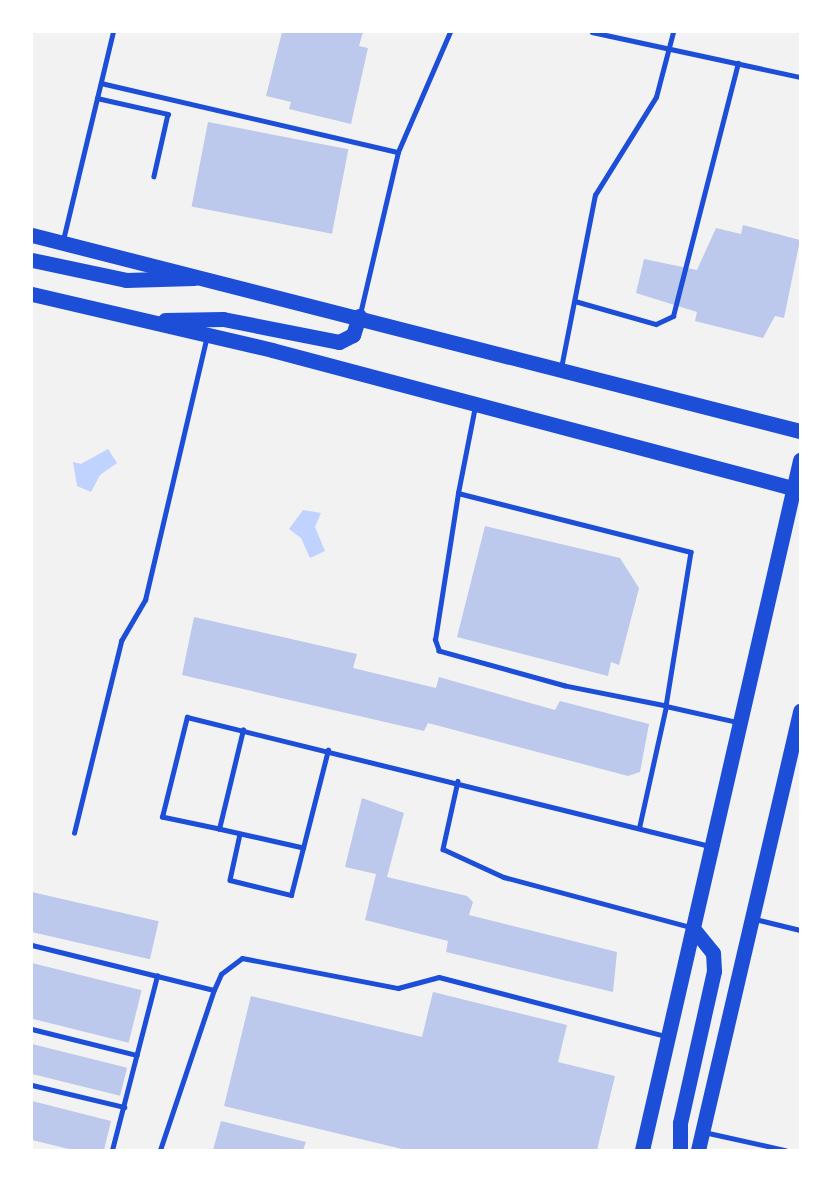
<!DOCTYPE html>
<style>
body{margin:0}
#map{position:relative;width:832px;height:1182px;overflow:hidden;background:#f2f2f2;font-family:"Space Grotesk",sans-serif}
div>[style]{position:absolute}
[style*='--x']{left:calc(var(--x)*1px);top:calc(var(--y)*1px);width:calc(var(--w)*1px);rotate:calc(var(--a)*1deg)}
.water>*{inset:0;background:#bfd3fe}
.building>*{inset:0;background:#bdc9ec;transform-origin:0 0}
.service>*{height:4.5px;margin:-2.25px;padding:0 2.25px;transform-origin:2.25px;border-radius:2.25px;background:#1d4ed8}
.primary>*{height:15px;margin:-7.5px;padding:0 7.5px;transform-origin:7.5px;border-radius:7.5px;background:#1d4ed8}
span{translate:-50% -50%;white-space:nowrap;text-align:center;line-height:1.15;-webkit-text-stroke:6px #fff;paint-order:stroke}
.frame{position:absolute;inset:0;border:33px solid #fff;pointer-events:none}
</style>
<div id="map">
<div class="water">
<i style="clip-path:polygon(108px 449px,117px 463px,100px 475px,91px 492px,77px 486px,73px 462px,81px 464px)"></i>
<i style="clip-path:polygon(303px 510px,321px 513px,315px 527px,325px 551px,310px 558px,301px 538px,289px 529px)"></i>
</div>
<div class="building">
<i style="clip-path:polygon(282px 32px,363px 32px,359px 46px,368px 48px,351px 124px,289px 109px,291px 102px,266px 96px)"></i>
<i style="left:208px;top:122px;width:143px;height:86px;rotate:11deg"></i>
<i style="clip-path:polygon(743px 225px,800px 240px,784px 318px,775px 316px,763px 338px,695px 321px,697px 312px,636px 293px,644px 259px,697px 270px,716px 228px,741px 234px)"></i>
<i style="clip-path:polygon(485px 526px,620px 558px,639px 588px,619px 665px,611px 662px,608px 676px,457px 637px)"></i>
<i style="clip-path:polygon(194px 617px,357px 654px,353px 668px,436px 688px,439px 677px,555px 710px,560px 701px,649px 724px,640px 772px,628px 776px,428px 723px,424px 731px,182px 675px)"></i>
<i style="clip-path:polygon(362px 798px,404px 813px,387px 877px,467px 896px,473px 902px,469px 915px,617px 952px,613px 992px,446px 952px,448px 941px,365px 920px,376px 874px,345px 867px)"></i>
<i style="left:32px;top:892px;width:130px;height:39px;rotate:13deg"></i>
<i style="left:32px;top:963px;width:113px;height:54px;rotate:14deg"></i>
<i style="clip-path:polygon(433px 992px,567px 1025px,558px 1062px,615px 1076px,597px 1150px,406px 1150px,224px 1106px,251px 996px,422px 1037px)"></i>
<i style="left:32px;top:1044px;width:98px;height:29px;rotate:14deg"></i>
<i style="clip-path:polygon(32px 1101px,111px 1121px,104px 1150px,73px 1150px,32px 1140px)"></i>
<i style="clip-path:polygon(221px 1121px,306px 1142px,303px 1150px,213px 1150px)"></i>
</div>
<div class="service">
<i style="--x:592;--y:32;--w:213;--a:12.2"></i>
<i style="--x:101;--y:83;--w:305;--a:13.1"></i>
<i style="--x:97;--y:98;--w:73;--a:12.7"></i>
<i style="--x:168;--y:114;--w:64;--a:102.7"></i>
<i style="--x:63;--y:240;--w:214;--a:-76.5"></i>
<i style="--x:575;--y:301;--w:84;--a:15.9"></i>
<i style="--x:656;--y:324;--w:19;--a:-25"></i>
<i style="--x:673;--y:316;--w:261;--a:-75.6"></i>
<i style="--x:360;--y:314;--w:166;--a:-76.8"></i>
<i style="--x:398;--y:152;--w:131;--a:-66.6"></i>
<i style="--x:561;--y:368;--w:176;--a:-78.9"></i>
<i style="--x:595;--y:195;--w:115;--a:-58.1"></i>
<i style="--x:656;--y:97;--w:67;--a:-75.3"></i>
<i style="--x:458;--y:493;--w:240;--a:14.2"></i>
<i style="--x:691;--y:552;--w:156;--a:99.2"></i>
<i style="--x:666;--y:706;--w:103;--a:-168.8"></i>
<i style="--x:565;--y:686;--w:131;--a:-164.5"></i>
<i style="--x:439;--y:651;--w:12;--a:-110"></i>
<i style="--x:435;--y:640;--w:149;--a:-81.1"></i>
<i style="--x:458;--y:493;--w:89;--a:-78.9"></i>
<i style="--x:458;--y:781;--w:70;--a:102.4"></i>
<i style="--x:443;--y:849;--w:67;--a:24.7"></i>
<i style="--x:504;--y:877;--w:193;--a:15"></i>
<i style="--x:639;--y:828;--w:125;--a:-77.5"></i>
<i style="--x:666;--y:706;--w:73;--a:12.7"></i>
<i style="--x:219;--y:829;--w:102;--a:-76.4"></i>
<i style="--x:74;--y:833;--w:198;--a:-76.2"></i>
<i style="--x:121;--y:641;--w:48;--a:-59.7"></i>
<i style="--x:145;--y:600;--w:268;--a:-76.8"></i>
<i style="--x:240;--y:834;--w:47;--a:102.3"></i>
<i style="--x:230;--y:880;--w:63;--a:13.8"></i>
<i style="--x:291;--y:895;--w:49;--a:-75.7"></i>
<i style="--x:303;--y:848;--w:86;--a:-167.3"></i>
<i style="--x:219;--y:829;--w:58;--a:-168.1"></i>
<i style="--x:162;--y:817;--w:103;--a:-76"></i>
<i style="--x:187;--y:717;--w:539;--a:13.86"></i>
<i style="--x:303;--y:848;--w:101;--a:-75.7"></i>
<i style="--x:755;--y:919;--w:46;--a:13.7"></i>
<i style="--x:32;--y:945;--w:187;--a:13.9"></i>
<i style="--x:32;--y:1029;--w:108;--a:13.9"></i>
<i style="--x:32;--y:1085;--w:95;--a:13.4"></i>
<i style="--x:704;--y:1132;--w:83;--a:12.5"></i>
<i style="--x:112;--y:1150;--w:180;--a:-75.5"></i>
<i style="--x:160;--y:1150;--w:169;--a:-71.4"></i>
<i style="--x:214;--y:990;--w:17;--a:-66"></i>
<i style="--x:221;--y:974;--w:26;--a:-37"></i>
<i style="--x:242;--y:958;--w:159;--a:10.9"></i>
<i style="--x:398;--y:988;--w:42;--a:-15"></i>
<i style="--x:439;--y:977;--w:234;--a:14.6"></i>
</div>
<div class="primary">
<i style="--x:32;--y:235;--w:793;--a:14.32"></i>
<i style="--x:32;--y:260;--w:96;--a:12"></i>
<i style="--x:126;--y:280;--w:68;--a:-1.7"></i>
<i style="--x:32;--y:294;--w:246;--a:13.1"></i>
<i style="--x:272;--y:350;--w:546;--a:14.85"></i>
<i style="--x:165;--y:320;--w:58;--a:-1"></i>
<i style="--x:223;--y:319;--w:118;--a:11.2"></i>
<i style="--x:339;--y:342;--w:16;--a:-27"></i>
<i style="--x:353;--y:335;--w:20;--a:-72"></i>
<i style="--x:642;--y:1150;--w:708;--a:-77.1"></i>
<i style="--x:680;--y:1150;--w:27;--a:-90"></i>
<i style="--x:680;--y:1123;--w:156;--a:-77.4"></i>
<i style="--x:714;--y:971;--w:18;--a:-93"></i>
<i style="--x:713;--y:953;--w:32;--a:-129"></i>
<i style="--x:698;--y:1150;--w:451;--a:-76.9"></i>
</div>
<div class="frame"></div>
</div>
